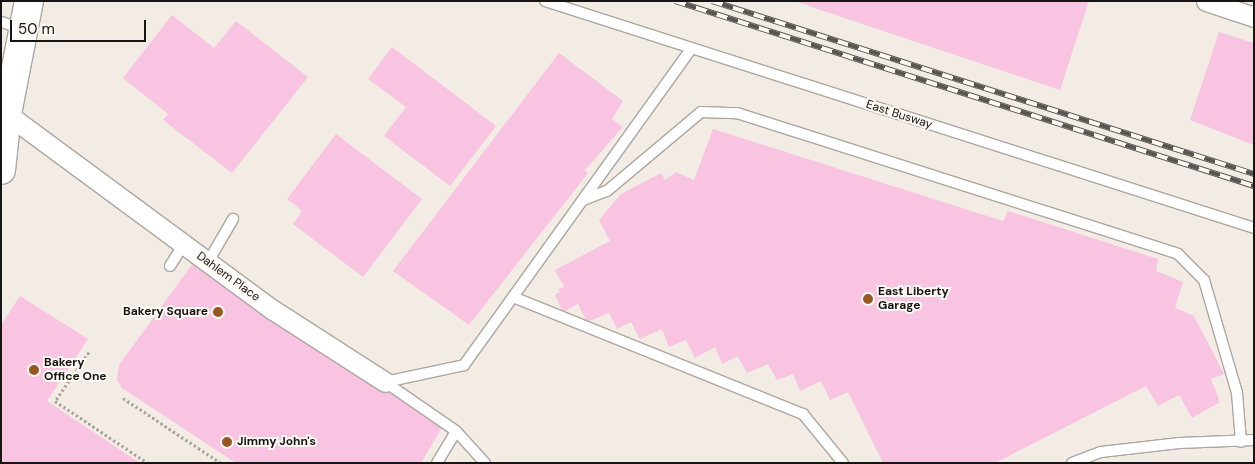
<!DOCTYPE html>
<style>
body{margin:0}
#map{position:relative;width:1255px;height:464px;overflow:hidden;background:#f2ece4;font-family:"DM Sans",sans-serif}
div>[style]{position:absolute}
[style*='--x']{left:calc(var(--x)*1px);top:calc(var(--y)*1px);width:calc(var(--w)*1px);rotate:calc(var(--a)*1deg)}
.building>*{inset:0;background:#f8c4e1}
.path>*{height:3px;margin-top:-1.5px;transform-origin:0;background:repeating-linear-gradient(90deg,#a7a39d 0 2.5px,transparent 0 5px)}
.roads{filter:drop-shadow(1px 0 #ada69f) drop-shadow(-1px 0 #ada69f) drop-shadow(0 1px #ada69f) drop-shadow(0 -1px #ada69f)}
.lane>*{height:10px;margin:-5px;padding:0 5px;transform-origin:5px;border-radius:5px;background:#fff}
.street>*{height:19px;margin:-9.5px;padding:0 9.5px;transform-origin:9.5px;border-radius:9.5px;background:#fff}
.secondary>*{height:28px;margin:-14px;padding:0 14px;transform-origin:14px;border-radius:14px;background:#fff}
.rail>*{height:5.5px;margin-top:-2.75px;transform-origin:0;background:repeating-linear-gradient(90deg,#fef9f3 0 11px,#595652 0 22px);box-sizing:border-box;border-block:1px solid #595652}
.dots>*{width:14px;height:14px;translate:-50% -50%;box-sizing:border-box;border:2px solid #fef9f3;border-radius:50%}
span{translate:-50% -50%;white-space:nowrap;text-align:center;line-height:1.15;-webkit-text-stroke:4px #fef9f3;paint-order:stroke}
.street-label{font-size:12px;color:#171513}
.poi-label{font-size:12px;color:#171513;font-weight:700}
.left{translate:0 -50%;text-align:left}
.right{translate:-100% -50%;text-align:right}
.frame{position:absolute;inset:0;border:2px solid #171513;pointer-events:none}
.scale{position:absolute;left:10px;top:20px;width:136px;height:22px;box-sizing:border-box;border:2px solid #171513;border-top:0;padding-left:6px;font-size:15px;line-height:18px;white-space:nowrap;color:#171513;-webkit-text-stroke:4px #fef9f3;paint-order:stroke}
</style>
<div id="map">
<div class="building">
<i style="clip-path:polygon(794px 1px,1089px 1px,1060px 90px)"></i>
<i style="clip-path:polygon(172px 15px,214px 48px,236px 21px,308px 77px,232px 173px,163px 120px,168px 114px,123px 78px)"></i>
<i style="clip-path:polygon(1219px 32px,1254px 43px,1254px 145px,1190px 120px)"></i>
<i style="clip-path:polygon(392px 47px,496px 126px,450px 186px,384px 136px,406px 107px,368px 79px)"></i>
<i style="clip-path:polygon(559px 53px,623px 101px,612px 119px,623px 127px,585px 170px,588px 173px,469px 325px,393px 271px)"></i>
<i style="clip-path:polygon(713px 129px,1003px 221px,1008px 211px,1158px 259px,1156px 271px,1183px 282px,1175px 308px,1194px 316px,1224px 374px,1211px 379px,1220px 402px,1192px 418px,1179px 395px,1158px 406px,1146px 386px,995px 463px,883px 463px,848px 392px,830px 400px,821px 381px,800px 391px,793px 374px,777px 380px,768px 364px,747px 373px,738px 356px,722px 364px,715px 347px,695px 358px,686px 340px,669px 347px,662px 329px,640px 339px,631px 322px,617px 329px,609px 313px,587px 322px,578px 304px,563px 312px,555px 295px,560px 292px,558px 289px,564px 287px,555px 270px,610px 241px,599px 220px,621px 194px,661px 173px,665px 180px,676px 172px,694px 180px)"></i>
<i style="clip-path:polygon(336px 134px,422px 199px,363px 277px,293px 224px,302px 211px,287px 199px)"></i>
<i style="clip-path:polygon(196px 259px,446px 420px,421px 463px,236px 463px,122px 388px,117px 380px,119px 365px)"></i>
<i style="clip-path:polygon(20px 296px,88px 339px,47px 401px,140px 463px,1px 463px,1px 325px)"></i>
</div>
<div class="path">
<i style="--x:89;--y:352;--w:60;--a:124.8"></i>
<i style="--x:55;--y:401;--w:112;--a:33.7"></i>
<i style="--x:123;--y:398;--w:118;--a:33.6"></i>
</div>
<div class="roads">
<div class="lane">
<i style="--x:545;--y:1;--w:744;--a:17.75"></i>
<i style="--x:1;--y:22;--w:22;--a:18"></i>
<i style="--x:583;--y:200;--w:26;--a:-21"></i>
<i style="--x:607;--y:191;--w:123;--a:-40"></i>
<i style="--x:701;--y:112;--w:36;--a:2"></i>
<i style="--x:737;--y:113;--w:463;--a:17.7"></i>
<i style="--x:1178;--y:254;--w:37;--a:45"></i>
<i style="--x:1204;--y:280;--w:118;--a:73.7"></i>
<i style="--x:1237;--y:393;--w:49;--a:85.3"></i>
<i style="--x:208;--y:262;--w:50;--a:-59.8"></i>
<i style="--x:170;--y:266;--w:26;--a:-58"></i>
<i style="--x:513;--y:297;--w:313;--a:22"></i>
<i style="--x:803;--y:414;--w:63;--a:50.8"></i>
<i style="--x:385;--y:382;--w:81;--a:-12.1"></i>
<i style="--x:464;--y:365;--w:389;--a:-54.3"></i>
<i style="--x:385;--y:382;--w:86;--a:34.6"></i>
<i style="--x:456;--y:431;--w:43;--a:47.8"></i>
<i style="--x:437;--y:463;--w:37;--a:-59"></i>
<i style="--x:1072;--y:463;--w:31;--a:-21"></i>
<i style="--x:1101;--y:452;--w:79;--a:-6.6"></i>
<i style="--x:1179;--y:443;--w:75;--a:-2.3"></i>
</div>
<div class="street">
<i style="--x:1206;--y:1;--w:51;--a:18.4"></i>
<i style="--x:7;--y:114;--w:330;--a:36.4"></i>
<i style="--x:273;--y:310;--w:133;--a:32.7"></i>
</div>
<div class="secondary">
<i style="--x:1;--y:170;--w:56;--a:-83.9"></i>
<i style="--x:7;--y:114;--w:115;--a:-79"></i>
</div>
</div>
<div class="rail">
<i style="--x:675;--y:1;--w:608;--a:17.72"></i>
<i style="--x:712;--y:1;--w:569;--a:17.7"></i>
</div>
<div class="dots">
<i style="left:868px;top:299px;background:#985622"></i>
<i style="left:218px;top:312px;background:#985622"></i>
<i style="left:34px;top:370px;background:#985622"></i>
<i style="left:227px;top:442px;background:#985622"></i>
</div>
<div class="street-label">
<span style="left:899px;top:115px;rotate:18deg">East Busway</span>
<span style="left:228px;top:277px;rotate:36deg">Dahlem Place</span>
</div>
<div class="poi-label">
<span class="left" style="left:878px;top:299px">East Liberty<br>Garage</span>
<span class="right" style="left:208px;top:312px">Bakery Square</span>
<span class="left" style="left:44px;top:370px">Bakery<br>Office One</span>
<span class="left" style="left:237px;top:442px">Jimmy John's</span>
</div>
<div class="frame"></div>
<div class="scale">50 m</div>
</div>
